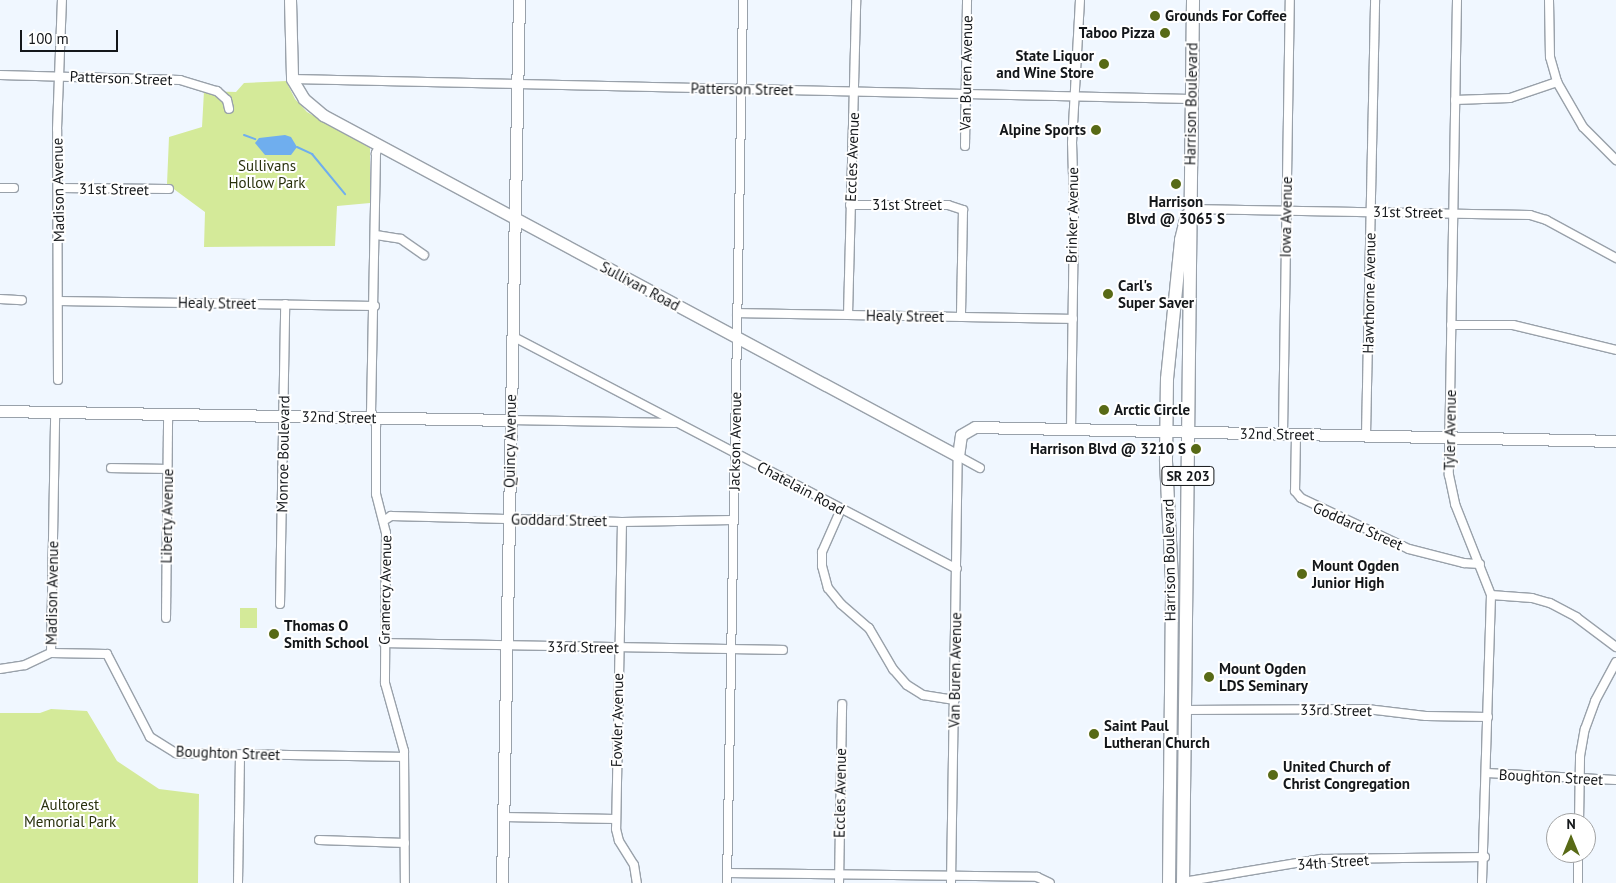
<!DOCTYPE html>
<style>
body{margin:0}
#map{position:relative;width:1616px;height:883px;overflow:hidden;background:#f0f7ff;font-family:"PT Sans",sans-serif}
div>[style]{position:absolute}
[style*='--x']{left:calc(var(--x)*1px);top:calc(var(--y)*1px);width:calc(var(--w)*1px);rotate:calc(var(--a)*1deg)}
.green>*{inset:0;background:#d4ea99;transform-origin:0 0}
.water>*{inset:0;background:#6faeee}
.stream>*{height:2px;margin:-1px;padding:0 1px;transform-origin:1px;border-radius:1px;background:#6faeee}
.roads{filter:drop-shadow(1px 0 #99a1aa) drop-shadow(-1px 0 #99a1aa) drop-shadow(0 1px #99a1aa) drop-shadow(0 -1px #99a1aa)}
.street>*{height:8px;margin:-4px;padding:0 4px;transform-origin:4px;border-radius:4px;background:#fff}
.secondary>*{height:11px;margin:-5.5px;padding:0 5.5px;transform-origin:5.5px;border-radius:5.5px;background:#fff}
.primary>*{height:12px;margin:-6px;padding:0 6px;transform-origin:6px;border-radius:6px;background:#fff}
.dots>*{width:14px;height:14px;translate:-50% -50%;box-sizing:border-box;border:2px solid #fff;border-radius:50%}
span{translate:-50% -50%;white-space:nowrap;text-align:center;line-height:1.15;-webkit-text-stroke:4px #fff;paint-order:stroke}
.shield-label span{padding:1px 4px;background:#fff;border:1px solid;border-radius:4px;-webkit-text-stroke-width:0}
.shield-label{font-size:14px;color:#14171a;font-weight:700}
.poi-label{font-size:15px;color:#14171a;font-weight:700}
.left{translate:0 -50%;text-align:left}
.right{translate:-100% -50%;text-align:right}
.street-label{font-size:15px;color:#14171a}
.park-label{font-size:15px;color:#29310d}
.north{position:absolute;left:1546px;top:813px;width:50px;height:50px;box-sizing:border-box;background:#fff;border:1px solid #a1a2a3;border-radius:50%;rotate:0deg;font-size:14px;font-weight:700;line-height:20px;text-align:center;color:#14171a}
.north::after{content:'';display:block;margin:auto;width:18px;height:22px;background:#586a16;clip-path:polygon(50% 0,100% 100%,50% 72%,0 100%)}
.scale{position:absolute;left:20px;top:30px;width:98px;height:22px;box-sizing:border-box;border:2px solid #14171a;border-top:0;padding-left:6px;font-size:15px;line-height:18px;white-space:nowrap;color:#14171a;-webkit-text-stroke:4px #fff;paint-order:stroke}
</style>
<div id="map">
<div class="green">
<i style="clip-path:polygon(286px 81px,295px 99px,307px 112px,370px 148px,370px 203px,337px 206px,335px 246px,204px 247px,205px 212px,167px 184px,169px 137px,202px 127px,204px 91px,236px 92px,244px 83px)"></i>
<i style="left:240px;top:608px;width:17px;height:20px"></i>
<i style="clip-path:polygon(51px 709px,87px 711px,117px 761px,159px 789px,199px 794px,198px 883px,0 883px,0 713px,40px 713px)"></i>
</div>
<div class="water">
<i style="clip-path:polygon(285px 135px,291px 137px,297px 147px,291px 155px,265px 155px,255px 143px,259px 138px)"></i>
</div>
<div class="stream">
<i style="--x:244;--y:135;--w:12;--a:20"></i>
<i style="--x:297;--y:147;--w:17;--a:25"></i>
<i style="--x:312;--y:154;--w:52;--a:50.5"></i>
</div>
<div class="roads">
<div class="street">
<i style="--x:1457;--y:0;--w:475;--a:91"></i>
<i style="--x:1449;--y:475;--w:30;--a:78"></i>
<i style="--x:1455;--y:504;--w:98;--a:68.4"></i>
<i style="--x:1491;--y:595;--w:288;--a:91.8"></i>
<i style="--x:1549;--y:0;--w:57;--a:89"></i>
<i style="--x:1550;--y:57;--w:26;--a:74"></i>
<i style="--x:1557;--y:82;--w:52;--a:60"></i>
<i style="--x:1583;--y:127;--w:47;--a:45"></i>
<i style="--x:0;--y:75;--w:180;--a:1.6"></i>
<i style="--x:180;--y:80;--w:39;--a:17"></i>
<i style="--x:217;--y:91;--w:13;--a:42"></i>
<i style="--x:227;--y:100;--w:9;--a:77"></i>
<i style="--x:292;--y:79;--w:899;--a:1.27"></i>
<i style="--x:1455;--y:100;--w:55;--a:-2.1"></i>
<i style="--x:1510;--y:98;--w:50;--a:-18.8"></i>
<i style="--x:965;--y:146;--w:146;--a:-89.2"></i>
<i style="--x:379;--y:147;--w:7;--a:117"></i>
<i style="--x:376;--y:153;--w:258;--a:91.1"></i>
<i style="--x:371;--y:411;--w:15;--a:70"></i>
<i style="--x:376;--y:425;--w:69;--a:90"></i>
<i style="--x:376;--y:494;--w:40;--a:75.6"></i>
<i style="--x:386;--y:533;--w:150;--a:90.4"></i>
<i style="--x:385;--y:683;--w:71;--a:74.4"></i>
<i style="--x:404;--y:751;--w:132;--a:89.6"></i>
<i style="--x:0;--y:188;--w:14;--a:0"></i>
<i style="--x:59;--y:188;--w:110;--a:0.5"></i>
<i style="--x:850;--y:205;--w:98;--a:0"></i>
<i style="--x:948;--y:205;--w:16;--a:18"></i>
<i style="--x:963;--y:210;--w:107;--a:91.1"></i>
<i style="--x:1189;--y:209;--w:341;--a:1"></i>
<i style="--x:1530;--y:215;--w:17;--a:17"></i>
<i style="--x:1546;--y:220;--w:80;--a:28.5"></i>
<i style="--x:376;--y:235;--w:25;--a:9"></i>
<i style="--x:401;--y:239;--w:28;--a:35"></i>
<i style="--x:0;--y:299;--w:22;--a:3"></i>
<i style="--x:59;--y:301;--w:316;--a:0.9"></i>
<i style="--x:737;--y:313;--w:336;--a:1"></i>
<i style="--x:848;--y:315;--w:315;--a:-88.5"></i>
<i style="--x:1451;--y:325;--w:62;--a:0"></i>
<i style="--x:1513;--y:325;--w:106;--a:13.6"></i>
<i style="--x:512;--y:336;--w:502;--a:27.64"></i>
<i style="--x:58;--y:380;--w:251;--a:-90.2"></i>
<i style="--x:57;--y:129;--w:129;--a:-87.8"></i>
<i style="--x:510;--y:420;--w:165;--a:1"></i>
<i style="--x:1071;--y:431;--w:222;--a:-89.2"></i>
<i style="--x:1074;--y:209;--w:66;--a:-91.7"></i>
<i style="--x:1072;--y:143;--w:143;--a:-86.8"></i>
<i style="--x:1283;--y:434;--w:434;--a:-89.1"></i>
<i style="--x:1296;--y:435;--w:56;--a:91"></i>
<i style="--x:1295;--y:491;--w:9;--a:49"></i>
<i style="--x:1301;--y:498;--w:119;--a:25.3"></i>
<i style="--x:1409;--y:549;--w:57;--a:14.3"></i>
<i style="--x:1464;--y:563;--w:16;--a:4"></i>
<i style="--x:1366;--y:435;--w:435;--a:-88.8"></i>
<i style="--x:111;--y:468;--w:56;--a:1"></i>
<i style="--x:841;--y:509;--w:47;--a:113.8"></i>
<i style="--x:822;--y:552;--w:14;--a:90"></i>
<i style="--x:822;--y:566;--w:23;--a:75"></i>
<i style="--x:828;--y:588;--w:21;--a:51"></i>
<i style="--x:841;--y:604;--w:37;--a:41"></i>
<i style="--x:869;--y:628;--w:48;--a:59.7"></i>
<i style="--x:893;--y:669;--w:21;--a:49"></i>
<i style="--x:907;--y:685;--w:19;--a:32"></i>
<i style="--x:923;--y:695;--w:32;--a:9"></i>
<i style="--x:385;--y:520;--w:7;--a:-34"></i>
<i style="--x:391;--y:516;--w:231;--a:1.5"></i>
<i style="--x:622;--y:522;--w:111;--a:-1"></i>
<i style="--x:622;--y:522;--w:307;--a:91.1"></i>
<i style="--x:616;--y:829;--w:12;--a:76"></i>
<i style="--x:619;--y:841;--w:28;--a:58"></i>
<i style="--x:634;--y:865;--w:18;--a:81"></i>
<i style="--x:1491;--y:595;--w:41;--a:4.2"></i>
<i style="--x:1532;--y:598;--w:19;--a:16"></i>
<i style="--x:1550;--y:603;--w:30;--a:28"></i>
<i style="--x:1576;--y:617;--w:50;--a:36.9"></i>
<i style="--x:280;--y:604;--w:300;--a:-89"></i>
<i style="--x:166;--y:618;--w:204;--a:-89.4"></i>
<i style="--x:384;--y:643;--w:399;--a:1"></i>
<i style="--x:51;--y:653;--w:241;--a:-89"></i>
<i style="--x:0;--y:669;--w:25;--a:-9"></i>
<i style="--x:25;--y:665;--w:29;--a:-25"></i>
<i style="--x:51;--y:653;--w:56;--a:1"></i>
<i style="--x:107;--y:654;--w:93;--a:62.6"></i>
<i style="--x:150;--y:737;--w:31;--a:32"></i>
<i style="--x:176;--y:753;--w:228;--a:1"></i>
<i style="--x:1184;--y:710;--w:183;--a:-0.3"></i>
<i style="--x:1367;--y:709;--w:59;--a:6.8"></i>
<i style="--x:1426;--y:716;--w:62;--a:0.9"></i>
<i style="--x:1487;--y:773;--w:129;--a:3.1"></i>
<i style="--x:503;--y:817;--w:113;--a:1"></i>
<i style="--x:1579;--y:823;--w:67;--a:-89.1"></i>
<i style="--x:1580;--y:756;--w:27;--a:-80"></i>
<i style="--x:1585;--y:729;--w:30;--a:-70"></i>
<i style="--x:1595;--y:701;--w:44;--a:-61.7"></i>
<i style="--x:319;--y:840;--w:86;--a:2"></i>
<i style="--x:727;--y:873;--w:310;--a:0.7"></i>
<i style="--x:1037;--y:877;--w:14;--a:25"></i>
<i style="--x:1183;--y:882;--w:140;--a:-9.5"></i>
<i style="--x:1321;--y:859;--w:164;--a:-0.7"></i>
<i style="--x:238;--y:883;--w:128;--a:-89.1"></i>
<i style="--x:727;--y:883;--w:883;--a:-88.96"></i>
<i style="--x:839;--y:883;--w:179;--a:-89"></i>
<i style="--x:951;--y:883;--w:427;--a:-89.1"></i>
<i style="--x:958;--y:456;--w:25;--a:29"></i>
<i style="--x:1578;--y:883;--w:30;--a:-90"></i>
</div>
<div class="secondary">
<i style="--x:290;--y:0;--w:79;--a:88.5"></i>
<i style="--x:292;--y:79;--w:23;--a:59"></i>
<i style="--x:304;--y:99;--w:25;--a:40"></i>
<i style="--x:323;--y:115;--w:721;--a:28.24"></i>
<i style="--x:958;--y:456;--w:21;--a:-82"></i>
<i style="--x:961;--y:435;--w:16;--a:-30"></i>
<i style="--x:975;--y:427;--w:641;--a:1.25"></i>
<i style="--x:0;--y:411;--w:510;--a:1.01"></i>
<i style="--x:502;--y:883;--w:883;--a:-88.9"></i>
</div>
<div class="primary">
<i style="--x:1169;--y:883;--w:303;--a:-89.4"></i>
<i style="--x:1172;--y:580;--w:120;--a:-92.9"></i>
<i style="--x:1166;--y:460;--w:81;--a:-89.3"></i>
<i style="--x:1167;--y:379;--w:140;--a:-84.2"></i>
<i style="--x:1181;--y:240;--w:25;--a:-76"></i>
<i style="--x:1183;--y:883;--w:883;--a:-89.35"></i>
</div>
</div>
<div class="dots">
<i style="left:1155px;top:16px;background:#586a16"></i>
<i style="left:1165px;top:33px;background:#586a16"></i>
<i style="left:1104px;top:64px;background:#586a16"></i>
<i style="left:1096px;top:130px;background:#586a16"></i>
<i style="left:1176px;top:184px;background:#586a16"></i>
<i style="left:1108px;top:294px;background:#586a16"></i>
<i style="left:1104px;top:410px;background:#586a16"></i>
<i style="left:1196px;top:449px;background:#586a16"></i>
<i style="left:1302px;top:574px;background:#586a16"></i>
<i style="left:274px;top:634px;background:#586a16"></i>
<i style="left:1209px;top:677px;background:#586a16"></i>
<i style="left:1094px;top:734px;background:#586a16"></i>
<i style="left:1273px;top:775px;background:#586a16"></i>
</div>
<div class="shield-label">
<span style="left:1188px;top:476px">SR 203</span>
</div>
<div class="poi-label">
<span class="left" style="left:1165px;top:16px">Grounds For Coffee</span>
<span class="right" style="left:1155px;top:33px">Taboo Pizza</span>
<span class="right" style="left:1094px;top:64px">State Liquor<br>and Wine Store</span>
<span class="right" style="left:1086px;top:130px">Alpine Sports</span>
<span style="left:1176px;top:210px">Harrison<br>Blvd @ 3065 S</span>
<span class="left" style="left:1118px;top:294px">Carl's<br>Super Saver</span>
<span class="left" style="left:1114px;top:410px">Arctic Circle</span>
<span class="right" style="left:1186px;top:449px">Harrison Blvd @ 3210 S</span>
<span class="left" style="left:1312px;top:574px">Mount Ogden<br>Junior High</span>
<span class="left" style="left:284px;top:634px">Thomas O<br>Smith School</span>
<span class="left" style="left:1219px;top:677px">Mount Ogden<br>LDS Seminary</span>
<span class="left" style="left:1104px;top:734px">Saint Paul<br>Lutheran Church</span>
<span class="left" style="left:1283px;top:775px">United Church of<br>Christ Congregation</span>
</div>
<div class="street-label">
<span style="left:966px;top:73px;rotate:-89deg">Van Buren Avenue</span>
<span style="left:121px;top:78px;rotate:2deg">Patterson Street</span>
<span style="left:742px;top:89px;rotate:1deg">Patterson Street</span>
<span style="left:1191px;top:104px;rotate:-89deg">Harrison Boulevard</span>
<span style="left:852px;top:157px;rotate:-88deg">Eccles Avenue</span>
<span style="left:114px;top:189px;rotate:1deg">31st Street</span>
<span style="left:58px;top:190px;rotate:-91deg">Madison Avenue</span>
<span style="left:907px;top:205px">31st Street</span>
<span style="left:1408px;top:212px;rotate:1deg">31st Street</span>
<span style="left:1072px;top:215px;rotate:-89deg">Brinker Avenue</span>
<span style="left:1286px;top:217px;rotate:-89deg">Iowa Avenue</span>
<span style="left:640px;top:286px;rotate:28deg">Sullivan Road</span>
<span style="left:1369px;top:293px;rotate:-89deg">Hawthorne Avenue</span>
<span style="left:217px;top:303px;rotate:1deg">Healy Street</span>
<span style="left:905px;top:316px;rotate:1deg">Healy Street</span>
<span style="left:339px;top:417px;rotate:1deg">32nd Street</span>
<span style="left:1450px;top:430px;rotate:-89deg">Tyler Avenue</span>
<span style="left:1277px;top:434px;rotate:1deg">32nd Street</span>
<span style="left:510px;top:441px;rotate:-89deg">Quincy Avenue</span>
<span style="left:735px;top:441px;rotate:-89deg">Jackson Avenue</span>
<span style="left:283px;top:454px;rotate:-89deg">Monroe Boulevard</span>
<span style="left:801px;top:488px;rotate:28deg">Chatelain Road</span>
<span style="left:167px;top:516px;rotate:-89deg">Liberty Avenue</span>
<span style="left:559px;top:520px;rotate:1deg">Goddard Street</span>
<span style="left:1358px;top:526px;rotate:24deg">Goddard Street</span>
<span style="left:1169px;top:560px;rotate:-91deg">Harrison Boulevard</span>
<span style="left:385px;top:590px;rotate:-89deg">Gramercy Avenue</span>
<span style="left:52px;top:593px;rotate:-89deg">Madison Avenue</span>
<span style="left:583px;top:647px;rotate:1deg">33rd Street</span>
<span style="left:955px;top:670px;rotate:-89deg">Van Buren Avenue</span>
<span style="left:1336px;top:710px;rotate:1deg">33rd Street</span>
<span style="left:617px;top:720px;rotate:-89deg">Fowler Avenue</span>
<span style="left:228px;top:753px;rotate:2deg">Boughton Street</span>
<span style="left:1551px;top:777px;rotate:3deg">Boughton Street</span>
<span style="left:840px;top:793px;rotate:-89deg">Eccles Avenue</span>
<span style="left:1333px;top:862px;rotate:-4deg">34th Street</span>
</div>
<div class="park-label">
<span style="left:267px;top:174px">Sullivans<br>Hollow Park</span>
<span style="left:70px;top:813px">Aultorest<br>Memorial Park</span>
</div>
<div class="north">N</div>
<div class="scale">100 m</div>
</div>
